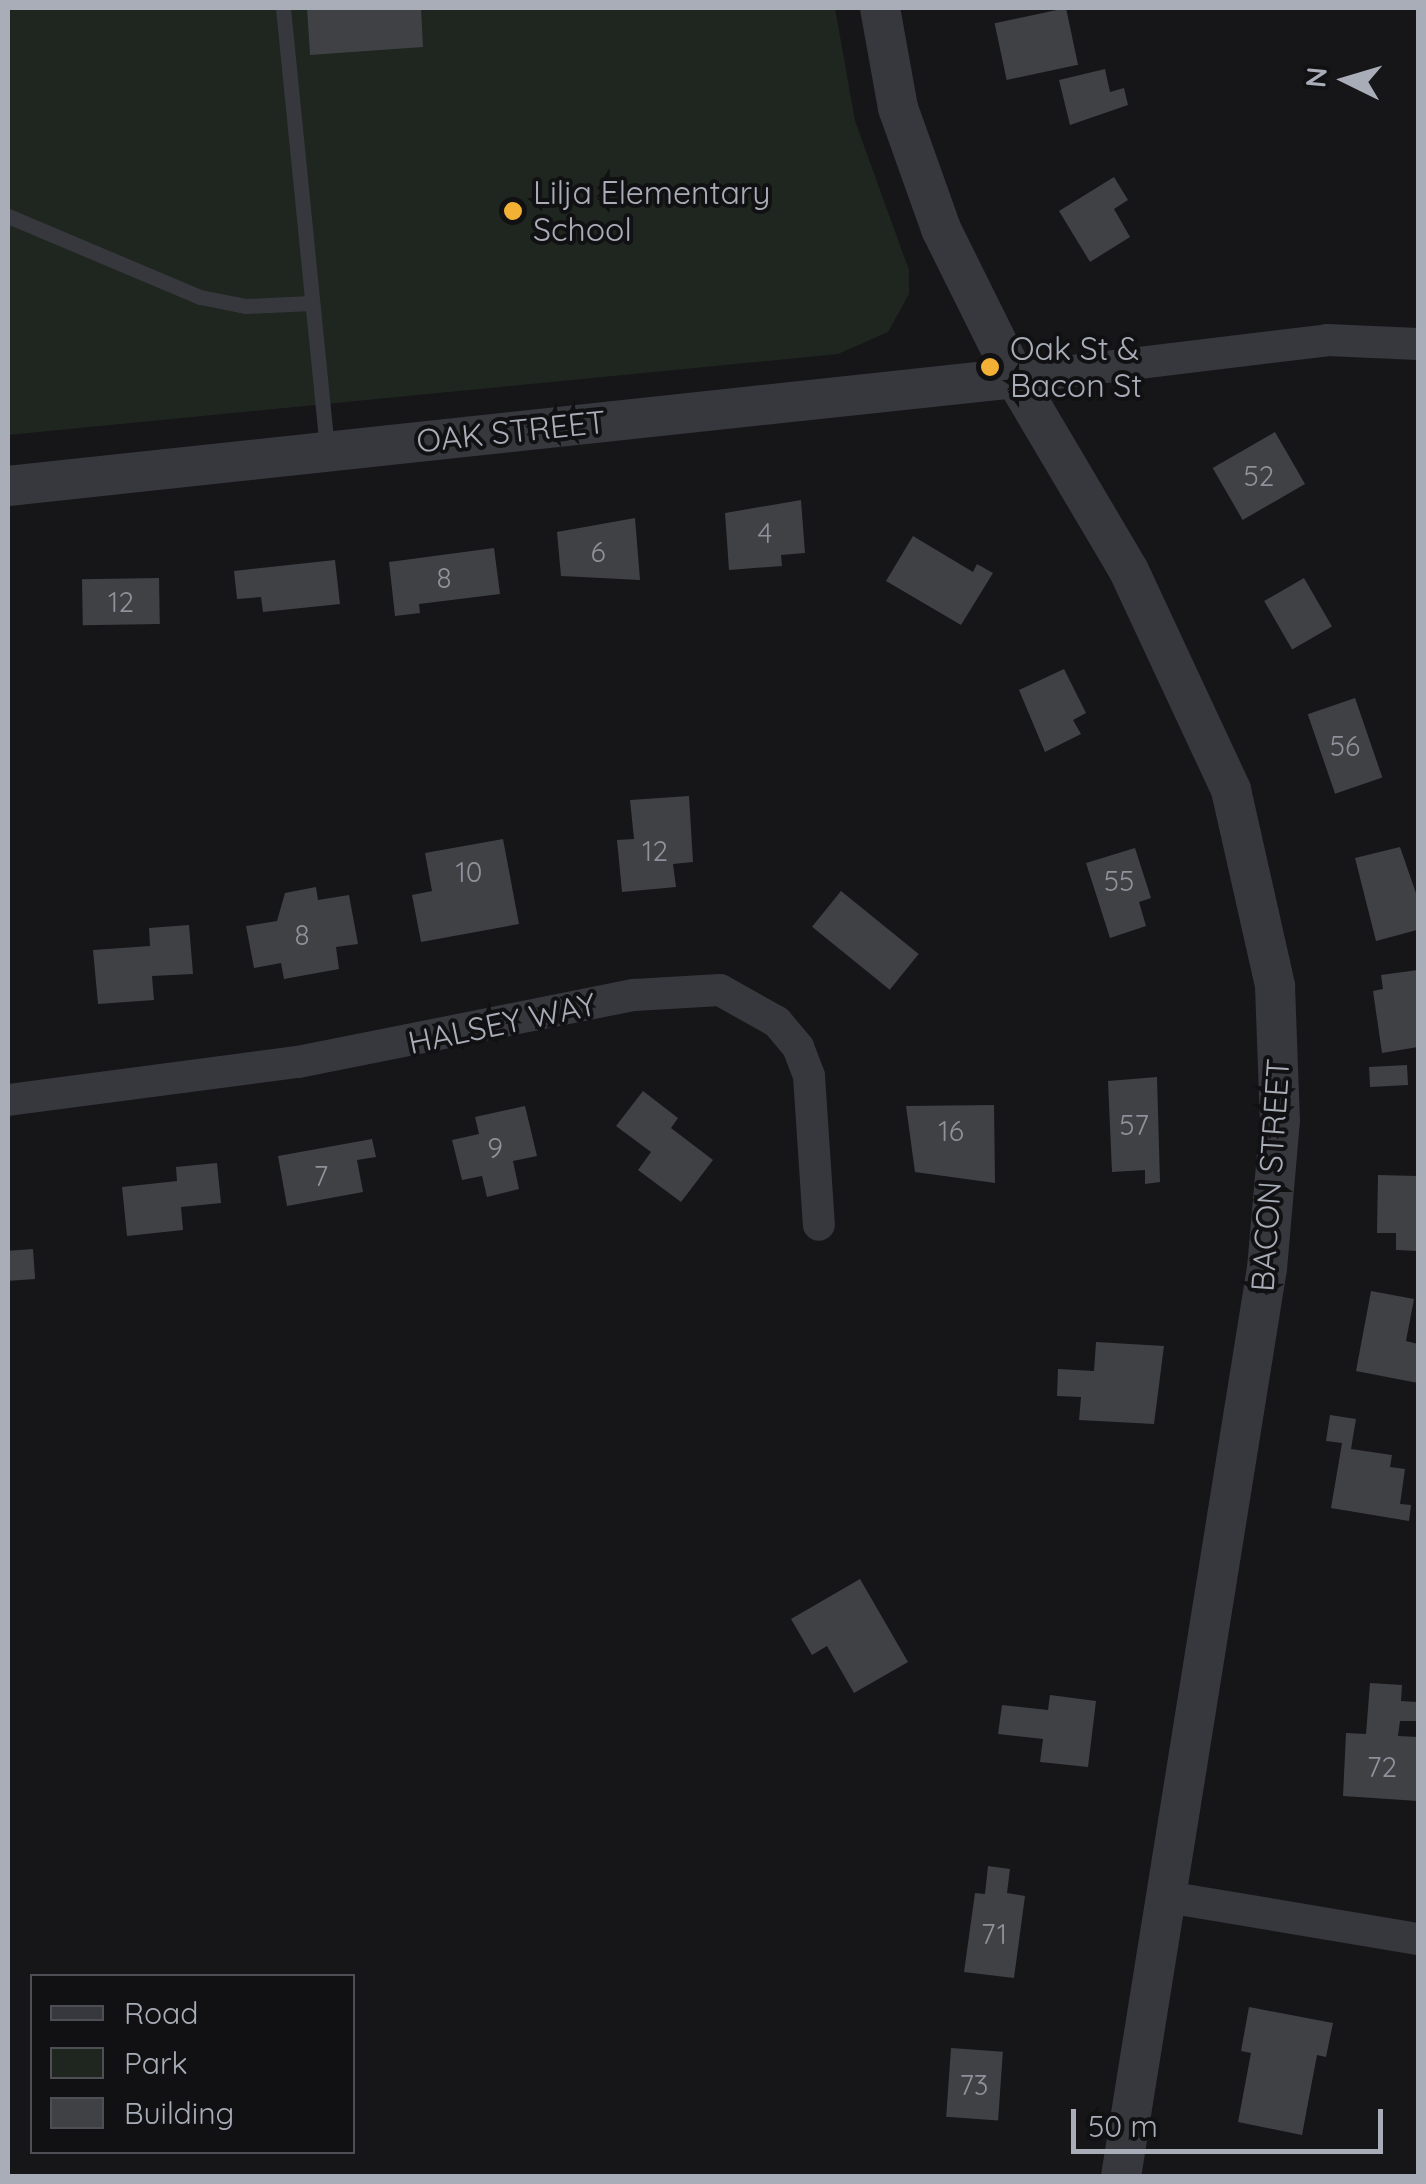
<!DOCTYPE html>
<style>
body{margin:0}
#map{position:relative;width:1426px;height:2184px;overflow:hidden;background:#161618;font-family:Quicksand,sans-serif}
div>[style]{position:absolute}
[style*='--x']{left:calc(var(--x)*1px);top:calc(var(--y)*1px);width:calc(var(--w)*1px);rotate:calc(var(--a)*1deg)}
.green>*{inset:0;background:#1e261f}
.building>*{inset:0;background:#404145;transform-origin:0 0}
.service>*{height:15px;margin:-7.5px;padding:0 7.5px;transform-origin:7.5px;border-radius:7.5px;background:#37383d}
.minor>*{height:32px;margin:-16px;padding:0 16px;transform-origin:16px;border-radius:16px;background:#37383d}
.tertiary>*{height:40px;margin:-20px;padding:0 20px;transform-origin:20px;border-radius:20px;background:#37383d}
.dots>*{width:28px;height:28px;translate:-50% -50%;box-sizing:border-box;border:5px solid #111113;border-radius:50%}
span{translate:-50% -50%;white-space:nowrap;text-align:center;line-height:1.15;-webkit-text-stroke:8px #111113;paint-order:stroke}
.number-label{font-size:28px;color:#8e929b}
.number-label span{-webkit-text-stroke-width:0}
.poi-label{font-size:32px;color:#a8adb8}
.left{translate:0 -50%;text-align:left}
.street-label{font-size:32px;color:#a8adb8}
.frame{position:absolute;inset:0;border:10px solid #a8adb8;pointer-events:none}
.legend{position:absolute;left:30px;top:1974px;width:325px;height:180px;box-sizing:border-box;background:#111113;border:2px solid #4d4f55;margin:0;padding:12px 18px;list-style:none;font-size:30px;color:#a8adb8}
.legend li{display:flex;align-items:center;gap:20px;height:50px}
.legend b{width:50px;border:2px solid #4d4f55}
.north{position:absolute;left:1296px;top:30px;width:100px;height:100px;-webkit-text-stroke:8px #111113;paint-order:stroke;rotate:275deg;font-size:28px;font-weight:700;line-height:40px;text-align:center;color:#a8adb8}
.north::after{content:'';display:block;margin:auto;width:35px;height:45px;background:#a8adb8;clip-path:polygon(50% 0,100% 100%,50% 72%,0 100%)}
.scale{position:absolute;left:1071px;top:2109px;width:312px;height:45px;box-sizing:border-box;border:5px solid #a8adb8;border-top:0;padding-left:12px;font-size:30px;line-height:35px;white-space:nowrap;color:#a8adb8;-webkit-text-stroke:8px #111113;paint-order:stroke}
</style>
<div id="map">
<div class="green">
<i style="clip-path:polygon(8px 8px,835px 8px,855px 121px,909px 270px,909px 294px,888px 332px,838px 354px,8px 435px)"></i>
</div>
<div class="building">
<i style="clip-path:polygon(307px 8px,421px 8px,423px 47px,310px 55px)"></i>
<i style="left:1066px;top:8px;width:58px;height:73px;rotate:78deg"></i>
<i style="clip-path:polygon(1105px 69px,1110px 92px,1124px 88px,1128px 105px,1070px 125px,1059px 80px)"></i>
<i style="clip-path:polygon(1114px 177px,1128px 200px,1114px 209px,1130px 237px,1090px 262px,1059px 211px)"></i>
<i style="left:1275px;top:432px;width:60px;height:72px;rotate:60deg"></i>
<i style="clip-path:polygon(801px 500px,805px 553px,781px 555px,782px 566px,729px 570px,725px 513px)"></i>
<i style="clip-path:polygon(635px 518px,640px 580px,561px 576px,557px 532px)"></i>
<i style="clip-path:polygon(913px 536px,973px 572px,977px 564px,993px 573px,961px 625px,886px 581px)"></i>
<i style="clip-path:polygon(494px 548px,500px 594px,419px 604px,420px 613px,395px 616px,389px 562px)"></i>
<i style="clip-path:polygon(335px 560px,340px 604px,263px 612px,261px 597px,237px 599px,234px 571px)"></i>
<i style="left:159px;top:578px;width:46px;height:77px;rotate:89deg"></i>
<i style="left:1304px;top:578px;width:56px;height:46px;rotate:60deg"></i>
<i style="clip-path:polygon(1064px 669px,1086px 713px,1073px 720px,1081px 734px,1045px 752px,1019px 690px)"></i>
<i style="left:1355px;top:698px;width:84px;height:50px;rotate:71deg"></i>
<i style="clip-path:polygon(689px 796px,693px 862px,673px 864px,676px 887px,622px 892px,617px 840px,634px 839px,630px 800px)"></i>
<i style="clip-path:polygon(503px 839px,519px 924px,421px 942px,412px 895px,432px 891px,425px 853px)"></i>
<i style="clip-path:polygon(1400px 847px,1418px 899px,1417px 930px,1376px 941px,1355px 858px)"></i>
<i style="clip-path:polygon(1135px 848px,1151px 898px,1139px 902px,1146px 926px,1110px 938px,1086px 863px)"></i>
<i style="clip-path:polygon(316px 887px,318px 900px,349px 895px,358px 944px,336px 947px,339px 969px,284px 979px,281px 963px,254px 968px,246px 926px,277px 921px,285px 893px)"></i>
<i style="left:841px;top:891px;width:100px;height:46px;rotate:39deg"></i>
<i style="clip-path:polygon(189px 925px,193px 974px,152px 976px,154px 1000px,98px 1004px,93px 950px,150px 946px,149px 928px)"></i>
<i style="clip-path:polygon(1418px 970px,1418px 1047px,1382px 1053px,1373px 991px,1383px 989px,1381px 975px)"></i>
<i style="left:1407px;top:1065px;width:20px;height:38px;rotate:87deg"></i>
<i style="clip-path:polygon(1157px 1077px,1160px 1182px,1145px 1184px,1145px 1170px,1112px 1172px,1108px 1081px)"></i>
<i style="clip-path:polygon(643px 1091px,678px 1118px,671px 1128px,713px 1160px,681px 1202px,638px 1170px,651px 1152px,616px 1126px)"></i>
<i style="clip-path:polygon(994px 1105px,995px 1183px,915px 1172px,906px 1106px)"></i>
<i style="clip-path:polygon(525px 1106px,537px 1156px,513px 1161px,519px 1189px,487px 1197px,482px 1176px,462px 1180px,452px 1140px,479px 1134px,475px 1117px)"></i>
<i style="clip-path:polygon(372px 1139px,376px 1157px,357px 1160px,363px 1192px,287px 1206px,278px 1156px)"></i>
<i style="clip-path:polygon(217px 1163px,221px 1203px,181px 1207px,183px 1230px,127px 1236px,122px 1187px,177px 1181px,176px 1167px)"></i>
<i style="clip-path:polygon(1378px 1175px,1418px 1176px,1418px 1251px,1396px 1250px,1396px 1233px,1377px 1233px)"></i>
<i style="left:33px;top:1249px;width:30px;height:25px;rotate:86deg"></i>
<i style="clip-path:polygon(1371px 1291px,1414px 1299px,1406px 1341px,1418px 1344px,1418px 1383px,1356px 1371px)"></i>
<i style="clip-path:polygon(1096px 1342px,1164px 1346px,1154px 1424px,1079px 1420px,1081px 1397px,1057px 1396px,1058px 1369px,1094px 1371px)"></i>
<i style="clip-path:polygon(1330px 1415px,1356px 1419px,1351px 1449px,1392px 1455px,1390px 1467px,1405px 1469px,1400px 1504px,1411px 1505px,1409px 1521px,1331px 1508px,1342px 1443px,1326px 1441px)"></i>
<i style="clip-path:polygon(860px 1579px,908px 1662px,854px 1693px,827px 1646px,812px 1655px,791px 1619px)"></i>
<i style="clip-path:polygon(1370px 1683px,1402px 1685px,1401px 1701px,1417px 1702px,1416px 1721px,1400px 1721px,1398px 1736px,1418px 1737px,1418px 1801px,1343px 1796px,1346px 1733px,1366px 1734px)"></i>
<i style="clip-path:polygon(1050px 1695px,1096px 1701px,1088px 1767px,1040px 1762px,1043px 1739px,998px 1734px,1002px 1705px,1048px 1710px)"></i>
<i style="clip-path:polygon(988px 1866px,1010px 1869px,1007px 1893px,1025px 1896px,1014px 1978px,964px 1972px,975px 1893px,985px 1894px)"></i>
<i style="clip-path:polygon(1249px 2007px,1333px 2023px,1326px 2057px,1317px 2055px,1302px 2135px,1238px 2122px,1251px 2053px,1241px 2051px)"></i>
<i style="left:951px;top:2048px;width:52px;height:69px;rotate:4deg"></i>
</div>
<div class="service">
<i style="--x:283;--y:8;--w:445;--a:84.3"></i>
<i style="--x:8;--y:216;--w:208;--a:22.9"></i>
<i style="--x:200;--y:297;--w:47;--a:11.1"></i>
<i style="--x:246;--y:306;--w:65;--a:-2.6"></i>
</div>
<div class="minor">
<i style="--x:1015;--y:378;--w:314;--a:-6.9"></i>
<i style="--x:1327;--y:340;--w:91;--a:2.5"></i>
<i style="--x:8;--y:1100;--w:292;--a:-7.5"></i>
<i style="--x:298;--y:1062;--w:343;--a:-11.3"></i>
<i style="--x:634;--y:995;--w:86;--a:-3.3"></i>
<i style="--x:720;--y:990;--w:65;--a:29.3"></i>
<i style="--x:777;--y:1022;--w:33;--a:50"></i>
<i style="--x:798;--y:1047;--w:31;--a:69"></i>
<i style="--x:809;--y:1076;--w:149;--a:86.2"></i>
<i style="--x:1167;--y:1897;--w:254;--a:9.5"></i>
</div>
<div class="tertiary">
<i style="--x:880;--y:8;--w:102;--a:79.8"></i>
<i style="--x:898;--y:108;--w:128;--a:70.4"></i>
<i style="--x:941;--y:229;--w:166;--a:63.6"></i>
<i style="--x:1015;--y:378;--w:224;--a:59.4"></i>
<i style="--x:1129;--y:571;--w:242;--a:65"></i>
<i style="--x:1231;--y:790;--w:201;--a:77.3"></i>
<i style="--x:1275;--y:986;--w:134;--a:87.9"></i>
<i style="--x:1280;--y:1120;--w:149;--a:95"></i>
<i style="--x:1267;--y:1268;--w:920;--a:99.13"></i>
<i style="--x:8;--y:486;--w:1013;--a:-6.12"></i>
</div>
<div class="dots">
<i style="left:513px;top:211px;background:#f2b134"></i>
<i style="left:990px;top:367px;background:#f2b134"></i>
</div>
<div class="number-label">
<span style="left:1259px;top:476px">52</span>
<span style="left:765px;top:533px">4</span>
<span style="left:598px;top:552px">6</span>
<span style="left:444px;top:578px">8</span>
<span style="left:121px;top:602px">12</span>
<span style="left:1345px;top:746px">56</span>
<span style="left:655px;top:851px">12</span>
<span style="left:469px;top:872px">10</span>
<span style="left:1119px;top:881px">55</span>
<span style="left:302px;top:935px">8</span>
<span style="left:1134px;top:1125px">57</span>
<span style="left:951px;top:1131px">16</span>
<span style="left:495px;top:1148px">9</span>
<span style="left:321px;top:1176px">7</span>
<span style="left:1382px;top:1767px">72</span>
<span style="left:994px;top:1934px">71</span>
<span style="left:974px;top:2085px">73</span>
</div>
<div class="poi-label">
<span class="left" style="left:533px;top:211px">Lilja Elementary<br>School</span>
<span class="left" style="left:1010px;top:367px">Oak St &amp;<br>Bacon St</span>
</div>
<div class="street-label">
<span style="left:511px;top:431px;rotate:-6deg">OAK STREET</span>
<span style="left:502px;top:1023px;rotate:-12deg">HALSEY WAY</span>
<span style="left:1270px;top:1175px;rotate:-86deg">BACON STREET</span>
</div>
<div class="frame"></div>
<ul class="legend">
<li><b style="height:12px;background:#37383d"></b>Road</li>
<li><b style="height:28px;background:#1e261f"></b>Park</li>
<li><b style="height:28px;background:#404145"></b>Building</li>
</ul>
<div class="north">N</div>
<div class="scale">50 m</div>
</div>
